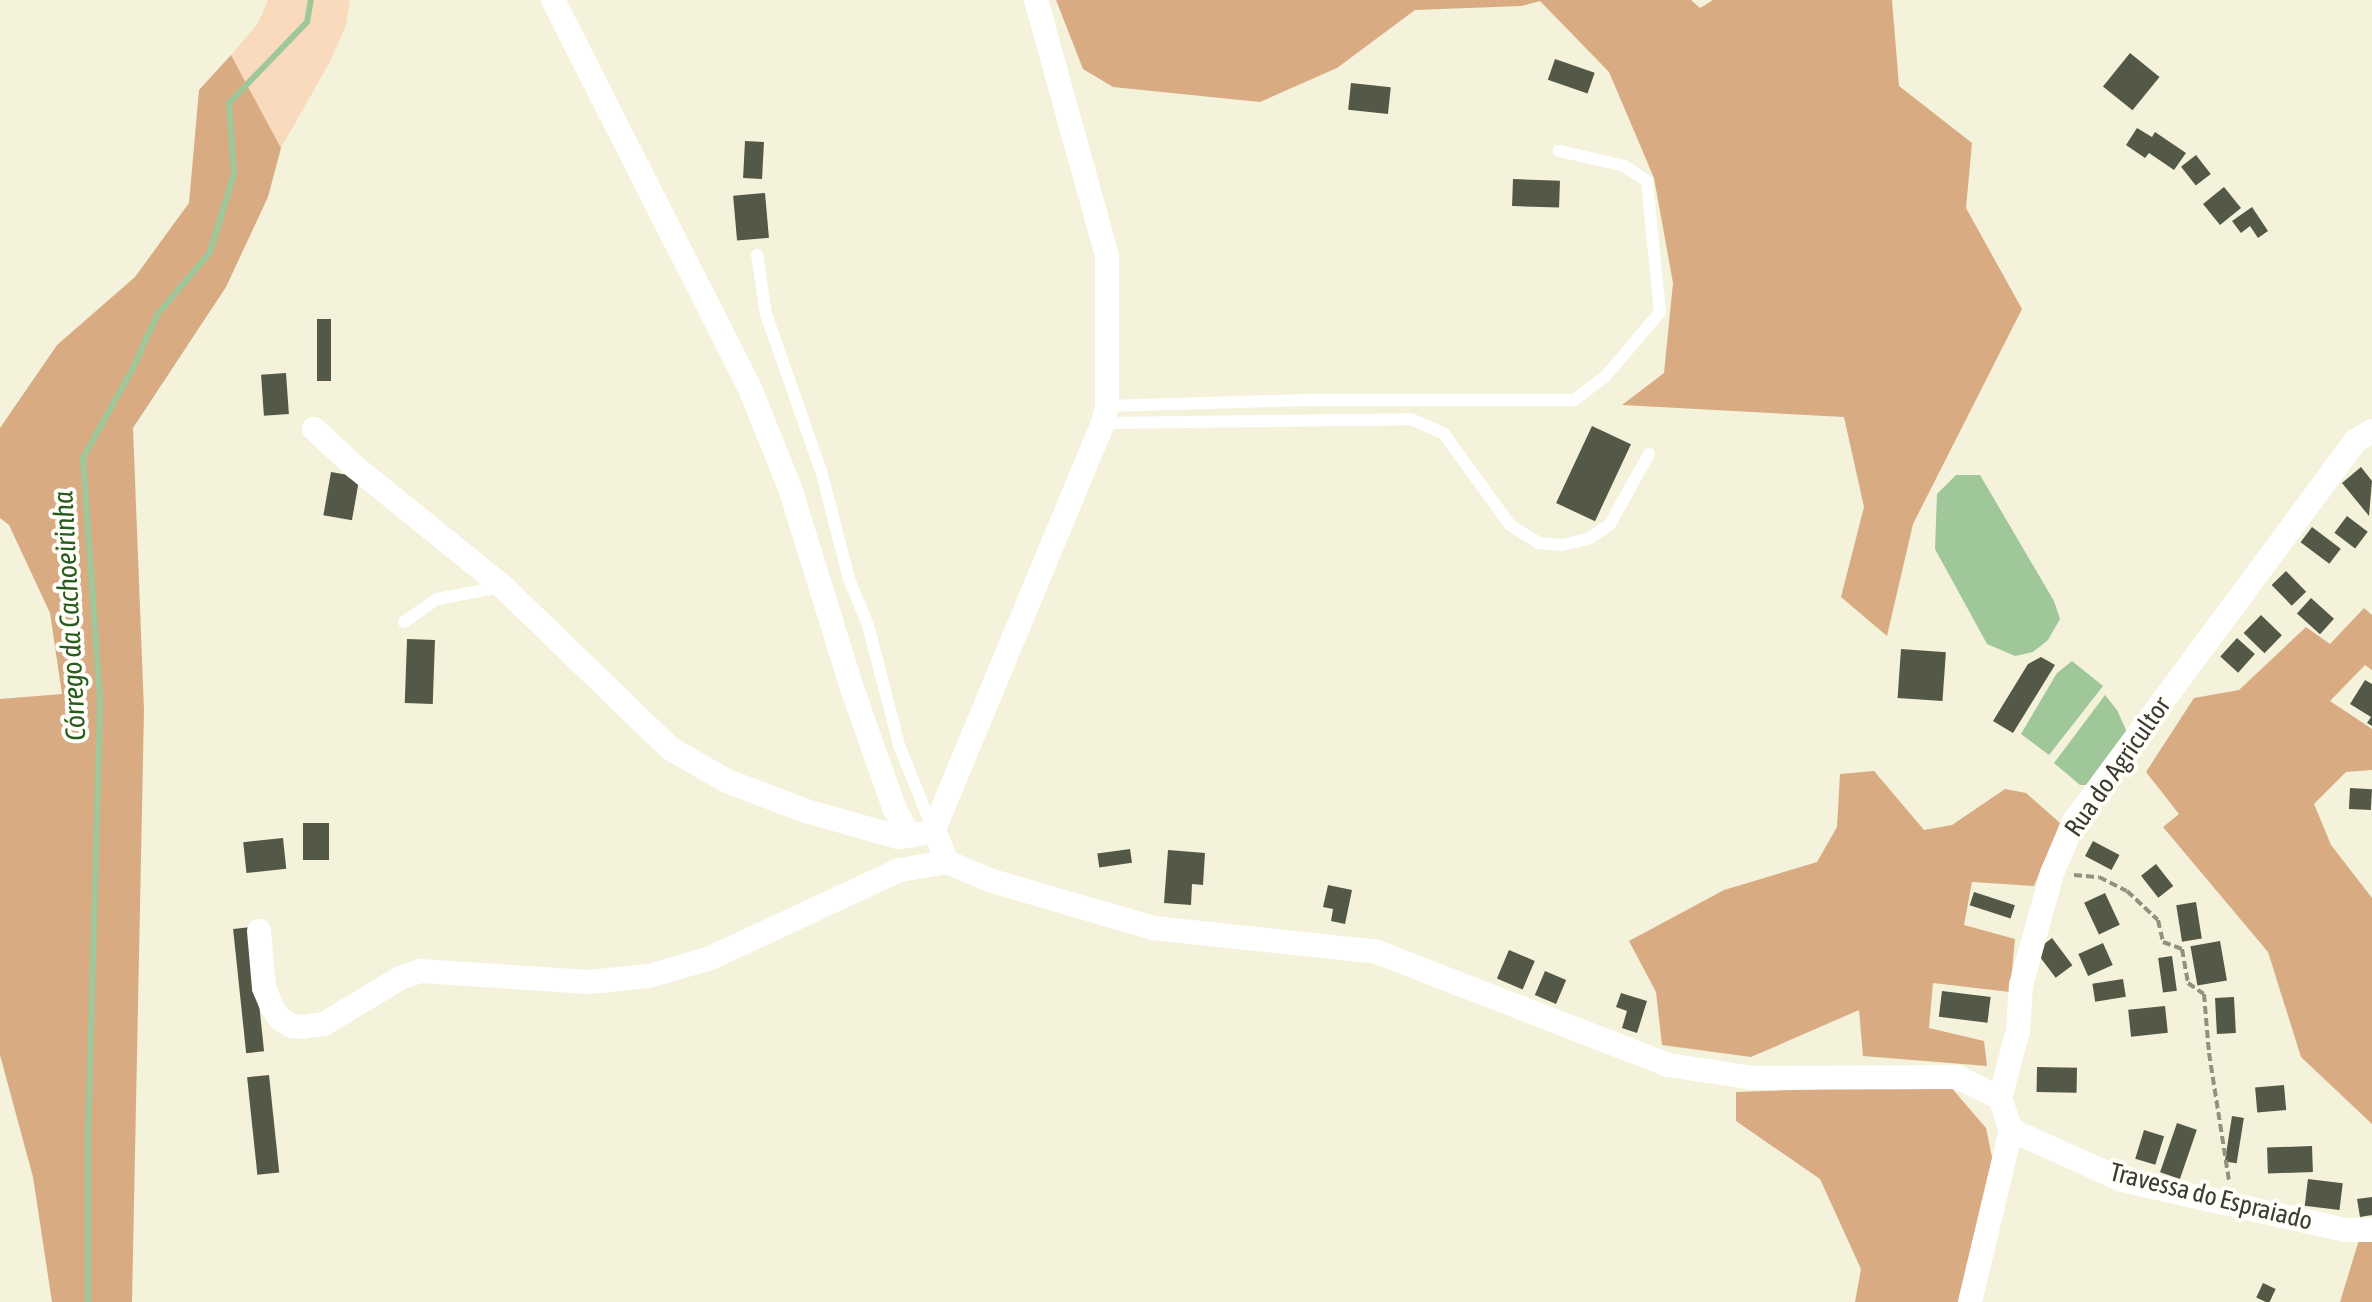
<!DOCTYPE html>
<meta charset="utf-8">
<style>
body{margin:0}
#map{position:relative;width:2372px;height:1302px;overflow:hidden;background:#f4f2da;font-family:"Asap Condensed",sans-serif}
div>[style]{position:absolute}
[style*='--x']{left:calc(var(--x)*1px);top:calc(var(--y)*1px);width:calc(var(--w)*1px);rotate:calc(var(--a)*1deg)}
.green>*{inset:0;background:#fadabd}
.forest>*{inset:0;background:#d8ab82}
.water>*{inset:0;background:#a0c799}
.stream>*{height:6px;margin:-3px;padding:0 3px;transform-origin:3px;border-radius:3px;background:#a0c799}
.building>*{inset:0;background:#535946;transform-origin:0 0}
.path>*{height:4px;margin-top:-2px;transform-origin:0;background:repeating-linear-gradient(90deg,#929181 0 8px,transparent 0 12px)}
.service>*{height:12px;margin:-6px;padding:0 6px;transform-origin:6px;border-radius:6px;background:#fff}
.minor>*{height:24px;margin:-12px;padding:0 12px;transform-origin:12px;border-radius:12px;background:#fff}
span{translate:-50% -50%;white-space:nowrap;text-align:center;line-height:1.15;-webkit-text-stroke:8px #fffef9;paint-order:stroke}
.street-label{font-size:26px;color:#3d3c33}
.water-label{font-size:28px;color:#285b1e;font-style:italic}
</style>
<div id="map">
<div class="green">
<i style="clip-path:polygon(268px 0,350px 0,346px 25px,330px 62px,281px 148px,231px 55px,258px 23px)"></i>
</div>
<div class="forest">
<i style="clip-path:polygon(1056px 0,1691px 0,1700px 8px,1713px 0,1892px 0,1899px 86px,1972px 143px,1966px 208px,2022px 309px,1913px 524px,1887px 636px,1841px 597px,1864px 507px,1844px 417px,1622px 405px,1664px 373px,1673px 283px,1654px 178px,1609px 72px,1540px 1px,1521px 6px,1415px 10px,1337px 68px,1260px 102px,1113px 87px,1083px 69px)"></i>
<i style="clip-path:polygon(231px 55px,281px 148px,268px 197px,226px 287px,133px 428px,144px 710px,132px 1302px,52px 1302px,33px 1177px,0 1055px,0 699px,62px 694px,50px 613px,9px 525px,0 518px,0 428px,57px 345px,135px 277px,189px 203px,199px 90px)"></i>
<i style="clip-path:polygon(2364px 608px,2372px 615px,2372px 670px,2365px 665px,2330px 701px,2372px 729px,2372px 770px,2346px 772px,2314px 804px,2331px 845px,2372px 898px,2372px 1124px,2301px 1057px,2268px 952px,2163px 827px,2179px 814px,2146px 772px,2194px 698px,2239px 690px,2306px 627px,2330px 644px)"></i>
<i style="clip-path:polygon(1874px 771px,1924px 830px,1952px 825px,2005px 789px,2026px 793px,2060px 823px,2034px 886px,1972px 882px,1964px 925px,2015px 939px,2010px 992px,1933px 983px,1929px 1028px,1984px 1041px,1987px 1066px,1863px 1056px,1859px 1010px,1751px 1057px,1662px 1045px,1656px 992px,1629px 941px,1724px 890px,1817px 862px,1837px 827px,1840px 774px)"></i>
<i style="clip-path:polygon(1949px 1085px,1986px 1128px,1994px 1167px,1970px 1302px,1855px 1302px,1861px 1269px,1820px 1179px,1736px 1121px,1736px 1092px)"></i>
<i style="clip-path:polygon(2359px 1240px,2372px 1240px,2372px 1302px,2340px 1302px)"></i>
</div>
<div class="water">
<i style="clip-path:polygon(1956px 475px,1980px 475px,2054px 601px,2060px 619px,2048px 640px,2033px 652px,2015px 656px,1987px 644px,1935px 549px,1937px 494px)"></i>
<i style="clip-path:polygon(2072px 661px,2103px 686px,2049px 755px,2021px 734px,2057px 673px)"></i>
<i style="clip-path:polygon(2105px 695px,2117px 710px,2127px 732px,2090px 785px,2080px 785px,2054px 763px)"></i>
</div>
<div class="stream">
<i style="--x:88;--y:1302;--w:164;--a:-90"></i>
<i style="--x:88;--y:1138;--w:438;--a:-88.4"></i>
<i style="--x:100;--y:700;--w:243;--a:-94"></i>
<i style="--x:83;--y:458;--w:103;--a:-60.9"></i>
<i style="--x:133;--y:368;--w:58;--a:-65.6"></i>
<i style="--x:157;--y:315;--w:82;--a:-49.9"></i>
<i style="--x:210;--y:252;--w:82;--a:-72.9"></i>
<i style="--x:234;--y:174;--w:71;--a:-94"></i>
<i style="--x:229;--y:103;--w:112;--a:-46.1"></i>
<i style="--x:307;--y:22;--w:22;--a:-80"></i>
</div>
<div class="building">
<i style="left:2130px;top:53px;width:38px;height:43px;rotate:39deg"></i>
<i style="left:1555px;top:59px;width:42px;height:22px;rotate:19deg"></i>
<i style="left:1351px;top:83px;width:40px;height:27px;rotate:6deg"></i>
<i style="clip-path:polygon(2137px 128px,2152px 137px,2155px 132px,2186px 153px,2174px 170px,2149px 153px,2145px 158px,2126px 145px)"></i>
<i style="left:745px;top:141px;width:19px;height:37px;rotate:3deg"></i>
<i style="left:2196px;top:155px;width:24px;height:19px;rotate:52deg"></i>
<i style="left:1513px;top:179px;width:47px;height:27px;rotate:2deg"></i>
<i style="left:2224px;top:187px;width:27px;height:27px;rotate:51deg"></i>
<i style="left:765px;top:193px;width:45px;height:32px;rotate:85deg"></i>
<i style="clip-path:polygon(2252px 207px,2268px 231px,2258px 238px,2250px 226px,2241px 233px,2232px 221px)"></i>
<i style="left:317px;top:319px;width:14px;height:62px"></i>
<i style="left:286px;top:373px;width:41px;height:25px;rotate:86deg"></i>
<i style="left:1592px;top:426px;width:43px;height:85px;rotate:25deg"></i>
<i style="clip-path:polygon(2361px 467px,2372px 481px,2369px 516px,2342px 483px)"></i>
<i style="left:331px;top:472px;width:29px;height:44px;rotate:10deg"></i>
<i style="left:2347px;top:516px;width:26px;height:21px;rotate:37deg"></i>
<i style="left:2312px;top:527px;width:36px;height:19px;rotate:37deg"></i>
<i style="left:2286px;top:571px;width:29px;height:20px;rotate:46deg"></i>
<i style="left:2311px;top:598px;width:31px;height:21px;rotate:42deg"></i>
<i style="left:2261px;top:615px;width:29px;height:25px;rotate:44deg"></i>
<i style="left:2237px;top:638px;width:24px;height:25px;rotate:42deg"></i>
<i style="left:407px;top:639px;width:28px;height:64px;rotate:2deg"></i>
<i style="left:1901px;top:649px;width:45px;height:49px;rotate:4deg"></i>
<i style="clip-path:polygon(2041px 657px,2055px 665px,2013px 733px,1993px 721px,2028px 664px)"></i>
<i style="clip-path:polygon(2365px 680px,2372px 684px,2372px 726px,2367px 723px,2371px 717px,2350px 704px)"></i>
<i style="left:2350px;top:788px;width:22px;height:21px;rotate:3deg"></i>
<i style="left:303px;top:823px;width:26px;height:37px"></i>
<i style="left:283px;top:838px;width:31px;height:40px;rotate:84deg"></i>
<i style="left:2093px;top:841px;width:30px;height:17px;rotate:28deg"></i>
<i style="left:1130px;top:849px;width:14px;height:33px;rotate:82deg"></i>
<i style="clip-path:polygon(1168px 850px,1205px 853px,1203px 885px,1192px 884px,1191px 905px,1164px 903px)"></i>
<i style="left:2156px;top:864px;width:28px;height:19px;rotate:52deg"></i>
<i style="clip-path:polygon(1328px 885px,1352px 890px,1345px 924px,1331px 921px,1333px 909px,1323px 907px)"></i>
<i style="left:1974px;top:892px;width:43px;height:14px;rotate:18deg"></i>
<i style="left:2105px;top:893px;width:35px;height:23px;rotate:65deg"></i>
<i style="left:2196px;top:902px;width:37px;height:20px;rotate:81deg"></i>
<i style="left:251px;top:927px;width:125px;height:18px;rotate:84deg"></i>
<i style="left:2052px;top:938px;width:34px;height:21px;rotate:53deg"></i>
<i style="left:2220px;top:941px;width:40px;height:30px;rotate:80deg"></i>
<i style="left:2103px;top:943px;width:24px;height:27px;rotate:66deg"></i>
<i style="left:1509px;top:950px;width:28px;height:31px;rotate:23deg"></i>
<i style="left:2172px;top:956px;width:35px;height:14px;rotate:82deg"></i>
<i style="left:1545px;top:971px;width:23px;height:26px;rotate:23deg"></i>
<i style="left:2123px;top:979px;width:18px;height:31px;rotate:81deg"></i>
<i style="left:1942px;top:991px;width:49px;height:26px;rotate:7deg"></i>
<i style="clip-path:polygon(1621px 993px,1647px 1001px,1637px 1033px,1622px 1028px,1627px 1011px,1616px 1007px)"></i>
<i style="left:2234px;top:997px;width:36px;height:19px;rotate:87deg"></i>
<i style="left:2165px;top:1006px;width:27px;height:37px;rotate:84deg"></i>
<i style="left:2037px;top:1067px;width:40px;height:25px;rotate:1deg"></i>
<i style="left:269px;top:1075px;width:98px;height:22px;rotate:84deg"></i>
<i style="left:2284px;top:1085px;width:25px;height:29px;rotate:85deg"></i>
<i style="left:2232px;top:1116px;width:12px;height:46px;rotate:9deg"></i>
<i style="left:2177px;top:1123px;width:21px;height:52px;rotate:19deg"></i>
<i style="left:2144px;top:1130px;width:21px;height:30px;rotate:17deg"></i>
<i style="left:2312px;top:1146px;width:26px;height:45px;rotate:88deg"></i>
<i style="left:2308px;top:1179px;width:35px;height:27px;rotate:7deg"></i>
<i style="clip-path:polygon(2372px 1197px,2372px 1215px,2360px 1217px,2357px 1199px)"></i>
<i style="left:2263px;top:1283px;width:14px;height:16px;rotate:25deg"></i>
</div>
<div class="path">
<i style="--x:2074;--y:875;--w:25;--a:5"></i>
<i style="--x:2099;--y:877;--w:31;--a:27"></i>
<i style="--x:2127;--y:891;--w:42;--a:43.1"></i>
<i style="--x:2158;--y:920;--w:23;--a:77"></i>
<i style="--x:2163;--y:942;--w:20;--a:20"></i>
<i style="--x:2182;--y:949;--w:35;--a:80"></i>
<i style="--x:2188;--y:983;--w:19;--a:35"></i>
<i style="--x:2204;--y:994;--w:59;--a:85.2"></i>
<i style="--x:2209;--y:1053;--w:130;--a:81.1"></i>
</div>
<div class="service">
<i style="--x:757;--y:255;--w:60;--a:81.3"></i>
<i style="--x:766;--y:314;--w:170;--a:70.7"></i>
<i style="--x:822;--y:474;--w:108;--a:75.6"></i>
<i style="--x:849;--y:579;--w:50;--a:67.6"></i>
<i style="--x:868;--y:625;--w:124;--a:75.5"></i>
<i style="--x:899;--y:745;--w:88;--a:68.1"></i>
<i style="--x:1107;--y:406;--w:201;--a:-1.7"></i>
<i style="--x:1308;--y:400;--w:266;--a:0"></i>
<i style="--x:1574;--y:400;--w:39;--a:-37"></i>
<i style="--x:1605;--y:377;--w:85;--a:-49.8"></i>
<i style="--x:1660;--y:312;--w:132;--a:-95.7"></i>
<i style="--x:1647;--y:181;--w:27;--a:-146"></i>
<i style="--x:1625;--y:166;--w:68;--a:-167.2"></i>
<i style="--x:1103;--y:423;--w:308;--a:-0.7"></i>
<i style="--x:1411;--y:419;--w:36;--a:24"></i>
<i style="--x:1444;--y:434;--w:112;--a:54"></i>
<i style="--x:1510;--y:525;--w:34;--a:32"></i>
<i style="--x:1539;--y:543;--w:23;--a:5"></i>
<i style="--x:1562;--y:545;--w:27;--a:-13"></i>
<i style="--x:1588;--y:539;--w:27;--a:-34"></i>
<i style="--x:1610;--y:524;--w:80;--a:-60.9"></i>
<i style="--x:404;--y:622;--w:40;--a:-34.9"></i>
<i style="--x:437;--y:599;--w:64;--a:-10.8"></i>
</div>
<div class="minor">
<i style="--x:553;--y:0;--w:438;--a:63.1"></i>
<i style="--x:751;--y:391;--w:105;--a:68.1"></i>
<i style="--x:790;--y:488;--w:213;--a:72.8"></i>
<i style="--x:853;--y:691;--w:126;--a:70.6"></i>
<i style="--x:895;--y:810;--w:30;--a:60"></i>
<i style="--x:314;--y:429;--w:56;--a:42.8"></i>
<i style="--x:355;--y:467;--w:191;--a:39"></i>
<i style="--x:503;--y:587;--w:233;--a:44"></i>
<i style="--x:671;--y:749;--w:64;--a:29.7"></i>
<i style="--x:727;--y:781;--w:85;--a:20.8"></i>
<i style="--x:806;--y:811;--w:96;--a:15.8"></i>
<i style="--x:898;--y:837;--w:22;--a:-8"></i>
<i style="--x:947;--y:862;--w:35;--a:-112"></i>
<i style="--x:934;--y:829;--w:440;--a:-67.4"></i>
<i style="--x:1103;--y:423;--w:17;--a:-77"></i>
<i style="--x:1107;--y:406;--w:150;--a:-90"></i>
<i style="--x:1107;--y:256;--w:266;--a:-105.5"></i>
<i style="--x:259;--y:931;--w:57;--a:85"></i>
<i style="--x:264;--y:988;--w:21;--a:67"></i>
<i style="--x:272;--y:1007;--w:14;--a:56"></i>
<i style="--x:280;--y:1019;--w:14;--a:30"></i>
<i style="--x:292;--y:1026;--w:12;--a:5"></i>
<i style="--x:304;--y:1027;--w:20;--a:-9"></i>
<i style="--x:324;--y:1024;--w:89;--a:-31.2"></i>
<i style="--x:400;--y:978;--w:21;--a:-19"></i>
<i style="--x:420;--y:971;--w:169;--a:3.7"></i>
<i style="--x:589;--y:982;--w:60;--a:-5.7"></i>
<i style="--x:649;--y:976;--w:61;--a:-16.1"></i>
<i style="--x:708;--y:959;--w:212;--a:-24.9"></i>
<i style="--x:900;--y:870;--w:48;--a:-9.7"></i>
<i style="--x:947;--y:862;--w:49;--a:22.9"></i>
<i style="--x:992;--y:881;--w:169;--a:16.2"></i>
<i style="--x:1154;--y:928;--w:224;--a:6.1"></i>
<i style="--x:1377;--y:952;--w:312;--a:21.2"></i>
<i style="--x:1668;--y:1065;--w:87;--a:8.6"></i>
<i style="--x:1754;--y:1078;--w:203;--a:-0.3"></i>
<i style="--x:1957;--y:1077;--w:48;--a:26"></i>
<i style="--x:2011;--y:1130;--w:122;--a:24.2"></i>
<i style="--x:2122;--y:1180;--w:229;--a:12.6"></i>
<i style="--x:2345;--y:1230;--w:27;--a:0"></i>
<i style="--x:1970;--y:1302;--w:177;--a:-76.6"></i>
<i style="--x:2011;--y:1130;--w:34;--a:-109"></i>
<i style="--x:2000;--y:1098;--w:69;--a:-75"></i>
<i style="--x:2018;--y:1031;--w:46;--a:-86.3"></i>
<i style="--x:2021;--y:985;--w:116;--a:-74.5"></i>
<i style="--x:2052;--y:873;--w:58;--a:-66.5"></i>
<i style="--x:2075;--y:820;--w:471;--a:-53.5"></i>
<i style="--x:2355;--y:441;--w:20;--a:-30"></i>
</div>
<div class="street-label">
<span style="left:2118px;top:767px;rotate:-55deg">Rua do Agricultor</span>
<span style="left:2211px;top:1197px;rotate:14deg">Travessa do Espraiado</span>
</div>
<div class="water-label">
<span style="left:69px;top:616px;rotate:-93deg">Córrego da Cachoeirinha</span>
</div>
</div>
